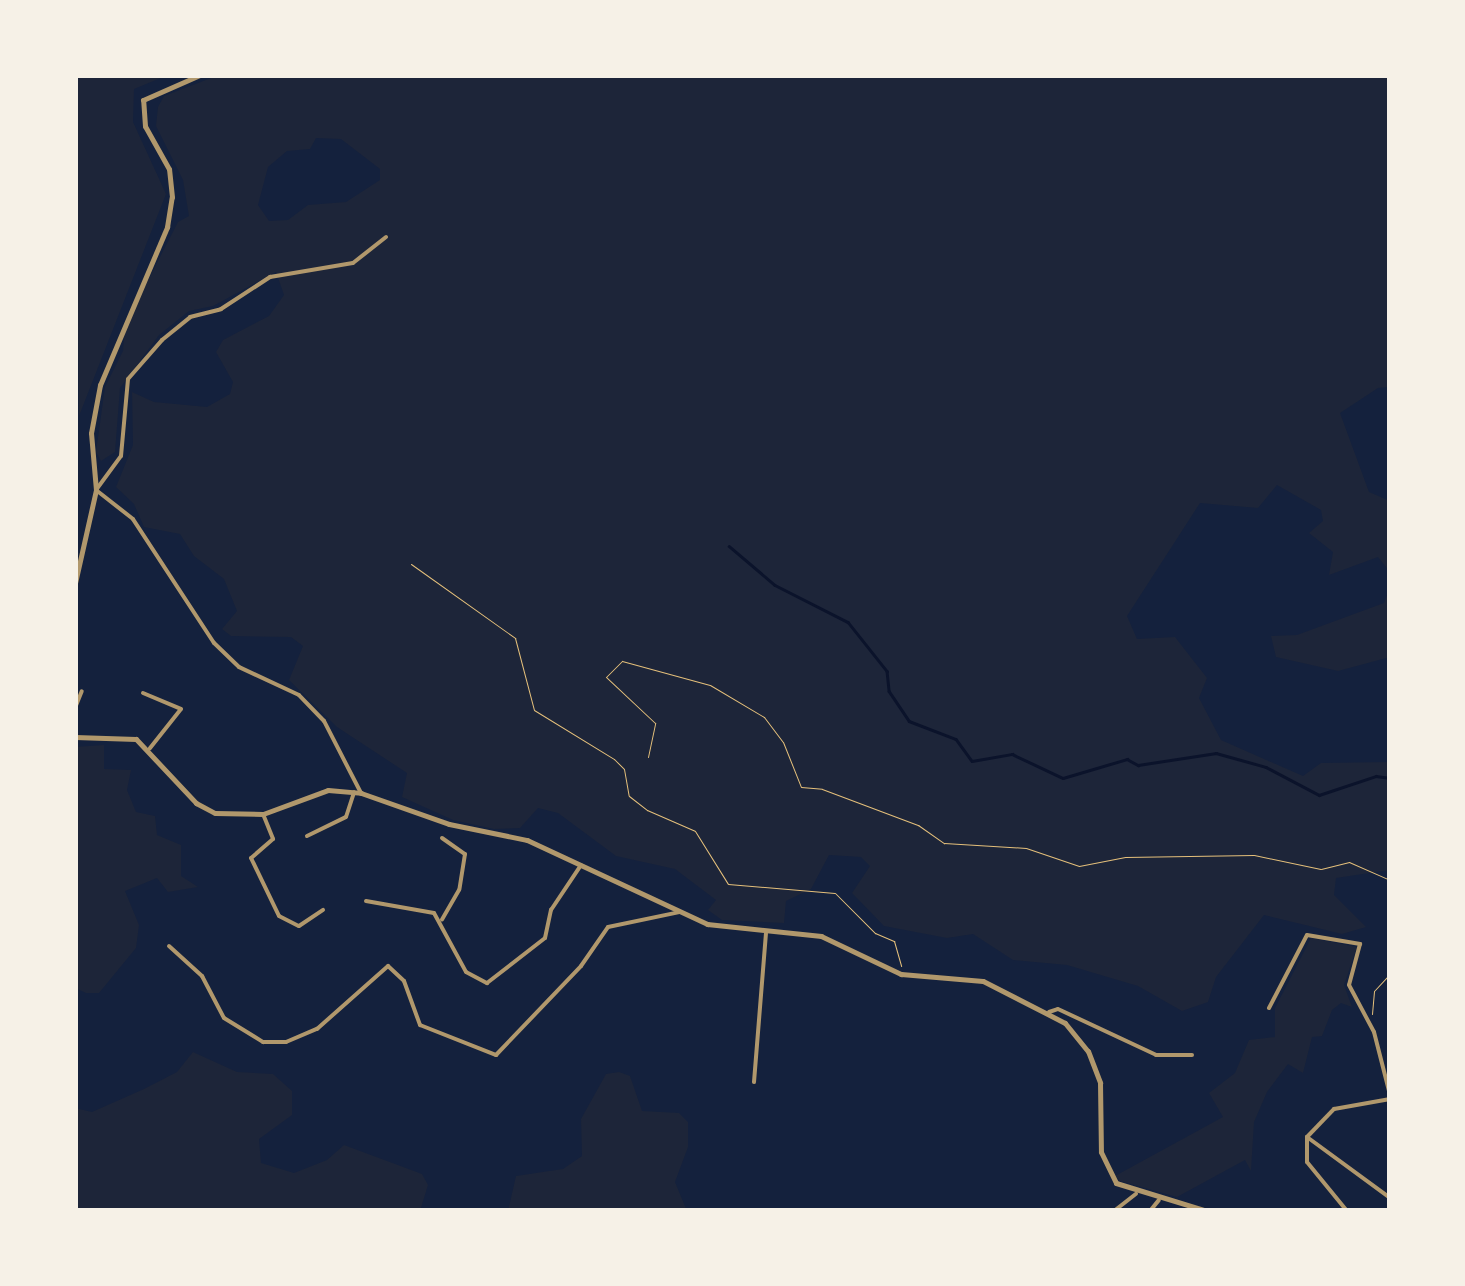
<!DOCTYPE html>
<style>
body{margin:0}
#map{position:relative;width:1465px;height:1286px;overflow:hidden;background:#14213d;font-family:"Roboto Serif",serif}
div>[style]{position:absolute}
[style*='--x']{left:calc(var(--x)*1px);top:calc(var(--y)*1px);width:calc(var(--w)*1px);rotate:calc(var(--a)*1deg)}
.green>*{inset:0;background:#1d2539}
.stream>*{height:2.5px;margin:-1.25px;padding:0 1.25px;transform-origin:1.25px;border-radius:1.25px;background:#0b132b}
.path>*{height:1px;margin:-0.5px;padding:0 0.5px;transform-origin:0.5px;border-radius:0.5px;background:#e5c07b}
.minor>*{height:4px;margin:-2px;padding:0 2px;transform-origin:2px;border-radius:2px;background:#b1986c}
.tertiary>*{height:5px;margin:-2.5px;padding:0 2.5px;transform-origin:2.5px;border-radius:2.5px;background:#b1986c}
span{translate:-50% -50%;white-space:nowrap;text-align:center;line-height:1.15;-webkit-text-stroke:8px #f6f1e7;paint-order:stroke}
.frame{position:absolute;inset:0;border:78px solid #f6f1e7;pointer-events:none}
</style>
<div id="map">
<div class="green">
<i style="clip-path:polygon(75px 75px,168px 75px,134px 89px,133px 122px,166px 194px,79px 416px)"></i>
<i style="clip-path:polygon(evenodd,219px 75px,1390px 75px,1390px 387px,1378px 388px,1340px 413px,1369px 492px,1390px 501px,1390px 572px,1378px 557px,1329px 575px,1333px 552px,1309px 533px,1323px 521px,1321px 510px,1277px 485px,1258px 508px,1200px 503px,1127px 616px,1137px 639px,1175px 637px,1207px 678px,1199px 698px,1221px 740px,1303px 776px,1321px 763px,1390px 762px,1390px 870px,1336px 878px,1334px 895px,1366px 927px,1342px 934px,1264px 915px,1216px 977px,1208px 1002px,1182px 1011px,1138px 986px,1067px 965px,1013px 960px,973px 934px,947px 938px,884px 926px,852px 893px,870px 866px,861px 857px,829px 855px,811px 889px,786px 901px,784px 923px,722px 920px,708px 910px,716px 900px,675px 869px,616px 856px,558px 813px,538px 808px,520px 828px,494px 829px,453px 820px,402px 797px,407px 773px,337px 727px,289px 680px,303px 646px,291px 637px,231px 636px,222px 629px,237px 611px,224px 579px,194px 556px,180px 534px,144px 527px,134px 504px,116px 487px,133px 445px,132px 392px,154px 402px,207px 407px,230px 394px,233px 382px,216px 352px,223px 340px,269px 316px,284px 295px,276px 272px,213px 306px,189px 311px,159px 335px,120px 388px,115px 452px,101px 461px,96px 452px,105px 387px,123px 351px,125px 325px,178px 222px,189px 216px,183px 180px,156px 126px,158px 107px,164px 96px,219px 75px,316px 138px,341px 139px,380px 169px,380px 180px,346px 202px,308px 205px,288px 220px,269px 221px,258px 205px,268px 167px,287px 151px,310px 149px,316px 138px)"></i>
<i style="clip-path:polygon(1390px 587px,1390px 657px,1338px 671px,1276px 657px,1271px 636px,1297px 635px,1384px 603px)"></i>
<i style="clip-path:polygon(104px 745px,104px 769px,131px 770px,127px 790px,136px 812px,155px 816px,157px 835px,181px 845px,181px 876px,198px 887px,168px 892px,157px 878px,125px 891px,139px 925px,136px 948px,99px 993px,86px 993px,75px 988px,75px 747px)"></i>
<i style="clip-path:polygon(1311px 938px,1357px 947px,1344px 985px,1352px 1007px,1341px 1003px,1332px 1010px,1322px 1036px,1312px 1037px,1303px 1073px,1288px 1064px,1267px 1092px,1254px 1122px,1251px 1171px,1245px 1160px,1177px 1197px,1120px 1181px,1115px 1176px,1223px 1117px,1209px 1093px,1235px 1073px,1249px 1040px,1275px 1037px,1275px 1008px)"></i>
<i style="clip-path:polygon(193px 1052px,237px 1072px,273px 1074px,292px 1091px,292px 1115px,259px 1139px,261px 1163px,294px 1173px,327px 1160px,344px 1145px,422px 1174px,428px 1185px,420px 1211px,75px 1211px,75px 1108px,92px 1112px,144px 1089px,177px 1072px)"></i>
<i style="clip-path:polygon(619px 1072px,630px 1076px,642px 1111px,679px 1113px,688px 1122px,688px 1147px,675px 1182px,687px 1211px,508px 1211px,516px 1176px,563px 1169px,582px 1156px,581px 1119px,606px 1074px)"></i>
</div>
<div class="stream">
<i style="--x:729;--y:546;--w:60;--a:40.3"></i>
<i style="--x:775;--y:585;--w:82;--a:26.9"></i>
<i style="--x:848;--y:622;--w:63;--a:51.5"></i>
<i style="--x:887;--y:671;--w:20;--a:84"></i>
<i style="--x:889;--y:691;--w:36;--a:56"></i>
<i style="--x:909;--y:721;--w:50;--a:21"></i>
<i style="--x:956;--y:739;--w:27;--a:54"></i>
<i style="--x:972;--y:761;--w:41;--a:-9.9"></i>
<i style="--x:1012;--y:754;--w:56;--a:25.2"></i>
<i style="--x:1063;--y:778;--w:67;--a:-16.5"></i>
<i style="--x:1127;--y:759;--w:13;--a:29"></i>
<i style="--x:1138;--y:765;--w:79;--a:-8.7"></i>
<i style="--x:1216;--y:753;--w:52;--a:15.6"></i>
<i style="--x:1266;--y:767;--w:60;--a:27.8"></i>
<i style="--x:1319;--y:795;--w:60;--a:-18.4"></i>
<i style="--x:1376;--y:776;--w:14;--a:8"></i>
</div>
<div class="path">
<i style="--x:411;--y:564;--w:128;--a:35.4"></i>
<i style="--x:515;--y:638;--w:74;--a:75.2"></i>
<i style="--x:534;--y:710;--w:94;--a:31.5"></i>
<i style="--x:614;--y:759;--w:14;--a:45"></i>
<i style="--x:624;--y:769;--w:27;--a:80"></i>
<i style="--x:629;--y:796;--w:23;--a:38"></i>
<i style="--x:647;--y:810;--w:52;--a:23.6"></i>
<i style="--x:695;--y:831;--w:62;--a:58.1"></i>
<i style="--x:728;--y:884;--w:107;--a:4.8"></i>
<i style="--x:835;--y:893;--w:57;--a:45"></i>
<i style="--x:875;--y:933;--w:21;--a:23"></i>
<i style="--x:894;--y:941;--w:26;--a:74"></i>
<i style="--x:648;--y:757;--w:35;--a:-78"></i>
<i style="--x:655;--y:723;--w:67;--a:-136.8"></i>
<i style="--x:606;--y:677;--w:23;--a:-45"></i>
<i style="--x:622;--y:661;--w:91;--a:15.3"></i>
<i style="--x:710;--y:685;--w:63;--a:30.7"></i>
<i style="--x:764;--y:717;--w:31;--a:53"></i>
<i style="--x:783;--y:742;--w:48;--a:68.2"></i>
<i style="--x:801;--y:787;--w:21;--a:5"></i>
<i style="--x:822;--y:789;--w:103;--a:20.6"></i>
<i style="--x:918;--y:825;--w:32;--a:35"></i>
<i style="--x:944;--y:843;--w:82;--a:3.5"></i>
<i style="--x:1026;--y:848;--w:56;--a:18.8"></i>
<i style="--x:1079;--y:866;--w:47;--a:-11.1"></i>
<i style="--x:1125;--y:857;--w:129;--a:-0.9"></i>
<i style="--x:1254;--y:855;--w:68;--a:11.8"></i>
<i style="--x:1321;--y:869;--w:29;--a:-14"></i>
<i style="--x:1349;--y:862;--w:45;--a:23.7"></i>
<i style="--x:1372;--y:1014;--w:23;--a:-85"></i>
<i style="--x:1374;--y:991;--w:23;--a:-47"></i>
</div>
<div class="minor">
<i style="--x:143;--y:693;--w:41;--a:22.8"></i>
<i style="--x:181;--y:709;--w:50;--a:128.5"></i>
<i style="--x:75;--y:708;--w:18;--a:-68"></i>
<i style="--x:361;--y:793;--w:81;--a:-117.2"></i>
<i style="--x:324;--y:721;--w:36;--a:-134"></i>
<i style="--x:299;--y:695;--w:66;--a:-155"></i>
<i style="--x:239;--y:667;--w:35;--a:-136"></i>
<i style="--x:214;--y:643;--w:148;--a:-123.2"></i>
<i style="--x:133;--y:519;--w:47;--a:-141.9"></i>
<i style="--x:96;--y:490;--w:42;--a:-53.7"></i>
<i style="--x:121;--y:456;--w:77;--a:-84.8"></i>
<i style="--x:128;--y:379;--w:52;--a:-48.9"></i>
<i style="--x:162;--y:340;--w:36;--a:-39"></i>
<i style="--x:190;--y:317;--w:32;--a:-14"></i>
<i style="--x:221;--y:309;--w:59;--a:-33.1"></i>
<i style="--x:270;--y:277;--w:84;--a:-9.6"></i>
<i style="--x:353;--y:263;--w:42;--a:-38.2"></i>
<i style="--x:263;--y:814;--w:27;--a:68"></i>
<i style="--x:273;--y:839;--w:29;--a:139"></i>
<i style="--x:251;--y:858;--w:64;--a:64.2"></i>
<i style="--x:279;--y:916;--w:22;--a:27"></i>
<i style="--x:299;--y:926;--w:29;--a:-34"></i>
<i style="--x:307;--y:836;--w:43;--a:-26"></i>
<i style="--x:346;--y:817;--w:26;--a:-72"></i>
<i style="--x:442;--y:838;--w:28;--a:35"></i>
<i style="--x:465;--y:854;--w:36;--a:99"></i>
<i style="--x:459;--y:890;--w:34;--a:120"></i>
<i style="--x:366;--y:901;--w:69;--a:10"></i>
<i style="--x:434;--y:913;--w:67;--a:61.5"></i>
<i style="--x:466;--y:972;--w:24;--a:28"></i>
<i style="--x:487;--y:983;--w:73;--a:-37.8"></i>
<i style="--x:545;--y:938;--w:29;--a:-78"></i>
<i style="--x:551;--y:910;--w:54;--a:-56.3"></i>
<i style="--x:169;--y:946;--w:45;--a:42.3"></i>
<i style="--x:202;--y:976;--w:47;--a:62.4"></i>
<i style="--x:224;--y:1018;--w:46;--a:31.6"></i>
<i style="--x:263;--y:1042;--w:23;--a:0"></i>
<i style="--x:286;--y:1042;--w:34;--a:-23"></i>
<i style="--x:317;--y:1029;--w:95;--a:-41.6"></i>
<i style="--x:388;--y:966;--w:22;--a:43"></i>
<i style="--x:404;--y:981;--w:47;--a:70"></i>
<i style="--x:420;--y:1025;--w:82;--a:21.5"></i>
<i style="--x:496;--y:1055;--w:123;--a:-46.3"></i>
<i style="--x:581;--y:966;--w:47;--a:-55.3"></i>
<i style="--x:608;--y:927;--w:74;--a:-11.8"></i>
<i style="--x:1269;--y:1008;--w:82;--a:-62.5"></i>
<i style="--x:1307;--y:935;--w:54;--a:9.6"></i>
<i style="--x:1360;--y:944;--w:42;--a:105"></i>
<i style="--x:1349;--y:985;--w:53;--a:62"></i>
<i style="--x:1374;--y:1032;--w:65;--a:75.7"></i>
<i style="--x:1049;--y:1012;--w:9;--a:-18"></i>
<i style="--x:1058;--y:1009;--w:108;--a:25.1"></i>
<i style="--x:1156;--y:1055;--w:36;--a:0"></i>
<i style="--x:754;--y:1082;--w:149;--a:-85.4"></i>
<i style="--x:1307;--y:1137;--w:103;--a:36.3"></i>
<i style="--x:1114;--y:1211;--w:28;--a:-38"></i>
<i style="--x:1150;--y:1211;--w:14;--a:-51"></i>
<i style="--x:1347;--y:1211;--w:63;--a:-129.2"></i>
<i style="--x:1307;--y:1162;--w:25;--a:-90"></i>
<i style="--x:1307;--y:1137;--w:39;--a:-46"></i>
<i style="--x:1334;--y:1109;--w:57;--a:-10.1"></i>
</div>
<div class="tertiary">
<i style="--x:75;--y:583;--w:95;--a:-77.3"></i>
<i style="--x:96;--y:490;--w:57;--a:-95"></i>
<i style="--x:91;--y:433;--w:49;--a:-79.4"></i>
<i style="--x:100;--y:385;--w:172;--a:-67"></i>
<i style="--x:167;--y:227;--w:30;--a:-81"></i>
<i style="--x:172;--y:197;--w:28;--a:-96"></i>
<i style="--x:169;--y:169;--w:49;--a:-119.2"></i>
<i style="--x:145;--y:126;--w:26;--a:-94"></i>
<i style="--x:143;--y:100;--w:62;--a:-23.7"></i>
<i style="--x:75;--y:737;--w:61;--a:1.9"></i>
<i style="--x:136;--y:739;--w:88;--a:46.8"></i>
<i style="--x:196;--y:803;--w:21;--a:28"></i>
<i style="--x:215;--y:813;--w:48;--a:1.2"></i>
<i style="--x:263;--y:814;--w:69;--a:-20.3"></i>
<i style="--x:328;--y:790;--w:33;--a:5"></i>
<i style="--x:361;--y:793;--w:93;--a:19.4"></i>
<i style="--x:449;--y:824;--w:80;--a:11.6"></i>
<i style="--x:527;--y:840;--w:199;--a:25"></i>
<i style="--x:707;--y:924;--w:115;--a:6"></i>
<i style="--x:821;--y:936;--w:89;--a:25.4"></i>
<i style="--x:901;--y:974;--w:82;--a:4.9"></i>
<i style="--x:983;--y:981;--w:92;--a:27.1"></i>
<i style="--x:1065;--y:1023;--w:36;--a:51"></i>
<i style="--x:1088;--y:1051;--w:34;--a:69"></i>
<i style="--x:1100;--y:1083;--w:69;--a:89.2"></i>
<i style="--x:1101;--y:1152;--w:34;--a:64"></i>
<i style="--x:1116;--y:1183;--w:95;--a:17.1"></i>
</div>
<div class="frame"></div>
</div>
